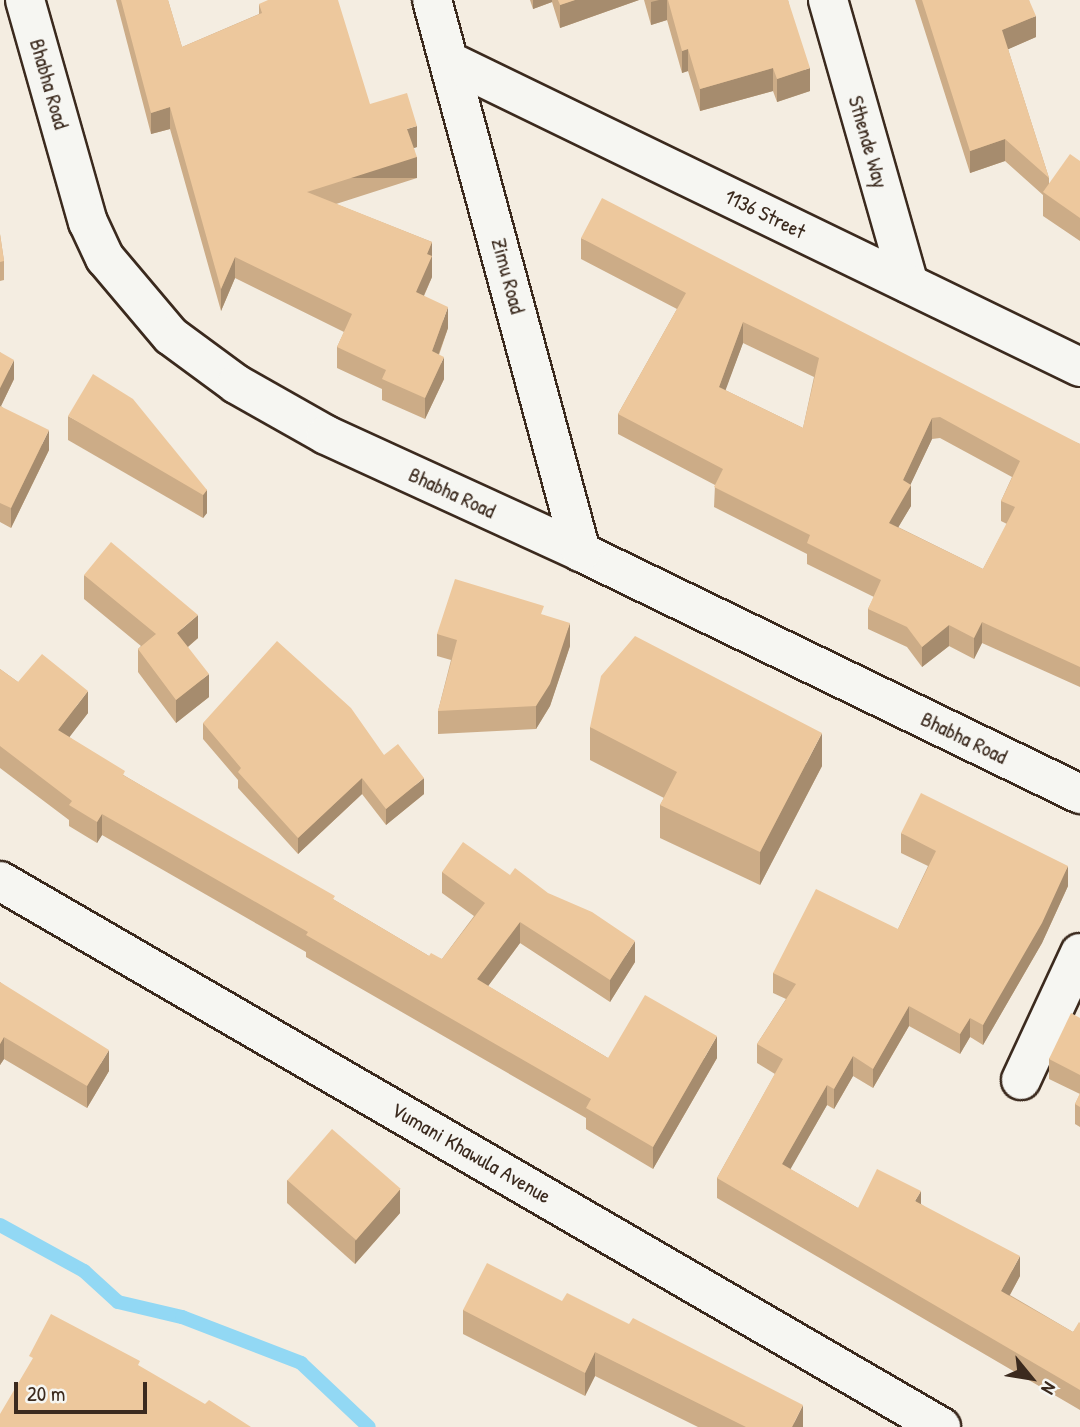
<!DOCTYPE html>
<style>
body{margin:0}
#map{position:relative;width:1080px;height:1427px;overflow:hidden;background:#f4ede1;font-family:"Patrick Hand",sans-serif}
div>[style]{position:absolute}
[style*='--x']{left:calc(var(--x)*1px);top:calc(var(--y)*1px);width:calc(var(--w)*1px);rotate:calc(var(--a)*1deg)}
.stream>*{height:14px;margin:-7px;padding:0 7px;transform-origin:7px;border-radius:7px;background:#92d8f4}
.roads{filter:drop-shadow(2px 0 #3b2a1e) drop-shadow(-2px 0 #3b2a1e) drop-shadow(0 2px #3b2a1e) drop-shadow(0 -2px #3b2a1e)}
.minor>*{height:38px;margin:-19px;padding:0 19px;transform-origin:19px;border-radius:19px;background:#f6f6f2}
.wall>*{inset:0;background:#ccac87}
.shaded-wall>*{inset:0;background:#a68c6e;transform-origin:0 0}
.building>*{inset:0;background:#edc89d;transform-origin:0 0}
span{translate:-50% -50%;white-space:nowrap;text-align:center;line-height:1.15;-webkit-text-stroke:6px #f6f6f2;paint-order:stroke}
.street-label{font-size:21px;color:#3b2a1e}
.north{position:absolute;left:996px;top:1343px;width:70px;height:70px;-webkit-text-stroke:5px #f6f6f2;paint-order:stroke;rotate:120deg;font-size:19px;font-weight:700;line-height:28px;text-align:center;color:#3b2a1e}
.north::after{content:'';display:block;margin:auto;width:24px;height:32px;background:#3b2a1e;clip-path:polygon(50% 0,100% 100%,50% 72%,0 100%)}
.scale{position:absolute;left:14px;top:1382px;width:133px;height:32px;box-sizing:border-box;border:4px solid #3b2a1e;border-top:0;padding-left:9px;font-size:21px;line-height:24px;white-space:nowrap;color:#3b2a1e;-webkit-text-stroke:5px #f6f6f2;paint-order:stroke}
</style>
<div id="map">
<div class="stream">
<i style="--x:0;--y:1225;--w:96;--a:28.7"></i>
<i style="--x:84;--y:1271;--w:46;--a:42.4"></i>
<i style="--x:118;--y:1302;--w:66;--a:13.2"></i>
<i style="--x:182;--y:1317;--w:128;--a:21.1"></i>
<i style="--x:301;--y:1363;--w:93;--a:43.3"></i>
</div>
<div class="roads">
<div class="minor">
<i style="--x:25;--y:0;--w:231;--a:74.2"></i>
<i style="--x:88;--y:222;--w:40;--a:65"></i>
<i style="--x:105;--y:258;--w:102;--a:49.8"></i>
<i style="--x:171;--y:336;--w:81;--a:36.4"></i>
<i style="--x:236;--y:384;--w:103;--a:29.5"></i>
<i style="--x:326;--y:435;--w:281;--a:24.6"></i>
<i style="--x:581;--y:552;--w:555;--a:25.87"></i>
<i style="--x:432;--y:0;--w:572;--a:74.89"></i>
<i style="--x:828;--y:0;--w:295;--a:74.1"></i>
<i style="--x:451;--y:62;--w:699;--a:25.87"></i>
<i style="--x:0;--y:881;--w:1088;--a:30.12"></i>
<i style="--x:1021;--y:1080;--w:140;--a:-65.1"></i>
</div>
</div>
<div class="wall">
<i style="clip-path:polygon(116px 0,168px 0,182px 47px,259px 14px,259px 4px,417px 147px,414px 148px,417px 178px,336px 204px,432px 242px,432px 277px,424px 296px,448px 328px,439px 355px,444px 379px,425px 419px,382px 400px,382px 389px,337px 368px,337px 347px,344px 332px,235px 278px,221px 311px,170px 129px,151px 134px)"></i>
<i style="clip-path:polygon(530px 0,639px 0,560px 28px,552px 2px,533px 9px)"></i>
<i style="clip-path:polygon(644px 0,788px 0,810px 91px,777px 102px,773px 91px,700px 111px,688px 71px,682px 73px,667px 20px,651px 25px)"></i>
<i style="clip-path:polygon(915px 0,1029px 0,1036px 37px,1008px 49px,1049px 178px,1049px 184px,1080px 161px,1080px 241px,1043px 216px,1043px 195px,1005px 161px,970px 173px)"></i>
<i style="clip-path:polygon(0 234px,4px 261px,4px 280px,0 281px)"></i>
<i style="clip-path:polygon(evenodd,581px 238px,1080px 444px,1080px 687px,982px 643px,974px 659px,949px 646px,922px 667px,907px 647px,868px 629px,868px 609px,874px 597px,807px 564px,807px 554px,714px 507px,715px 485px,618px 434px,618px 414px,677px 309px,581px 259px,581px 238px,743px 343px,814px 377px,803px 428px,725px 390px,743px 343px,581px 238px,940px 438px,1012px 477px,1001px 501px,1001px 521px,1007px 524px,983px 569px,898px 527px,911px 506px,910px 485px,932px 439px,940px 438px)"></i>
<i style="clip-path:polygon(0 352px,14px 379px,1px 406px,49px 450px,11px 528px,0 522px)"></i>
<i style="clip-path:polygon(68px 416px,207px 490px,207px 513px,203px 518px,68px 440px)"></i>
<i style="clip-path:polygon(84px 575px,198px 638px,188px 647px,209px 697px,176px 723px,138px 672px,138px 649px,141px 646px,84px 599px)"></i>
<i style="clip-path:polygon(544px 615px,570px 646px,550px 706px,536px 729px,438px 734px,438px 711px,451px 660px,437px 656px,437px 634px)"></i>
<i style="clip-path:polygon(0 669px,18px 682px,88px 713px,69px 737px,125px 776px,429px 956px,442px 959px,474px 916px,442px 893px,442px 872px,510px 875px,635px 962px,610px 1002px,520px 943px,488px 986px,608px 1058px,717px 1058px,653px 1169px,586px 1129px,586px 1118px,306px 957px,306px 952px,102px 835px,97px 843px,69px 826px,69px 820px,0 768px)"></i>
<i style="clip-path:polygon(203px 723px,384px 755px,424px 794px,386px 825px,362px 794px,298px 854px,238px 788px,238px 780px,203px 739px)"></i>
<i style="clip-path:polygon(590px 727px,822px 766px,760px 885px,660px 838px,660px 805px,664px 798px,590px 760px)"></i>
<i style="clip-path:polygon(901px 833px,1068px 886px,1042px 943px,983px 1045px,970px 1037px,960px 1054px,909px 1026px,873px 1088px,853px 1076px,834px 1109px,827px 1105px,790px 1169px,858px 1208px,921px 1204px,1020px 1276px,1010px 1295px,1073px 1332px,1080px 1323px,1080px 1410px,717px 1198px,717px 1178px,775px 1074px,757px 1063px,757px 1044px,786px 999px,773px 993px,773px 973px,898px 929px,928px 866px,901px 853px)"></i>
<i style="clip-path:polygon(0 982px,109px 1071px,87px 1108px,4px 1059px,0 1065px)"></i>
<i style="clip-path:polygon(1080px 1018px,1080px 1127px,1075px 1124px,1075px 1104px,1080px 1094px,1049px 1079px,1049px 1059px)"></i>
<i style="clip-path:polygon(287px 1180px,400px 1213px,355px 1264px,287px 1203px)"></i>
<i style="clip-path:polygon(562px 1301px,803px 1427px,698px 1427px,595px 1376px,585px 1396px,463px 1334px,463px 1310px)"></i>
</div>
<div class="shaded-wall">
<i style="clip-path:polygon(533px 0,552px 0,552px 2px,533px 9px)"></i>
<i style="clip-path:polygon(575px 0,639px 0,560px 28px,560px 5px)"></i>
<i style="clip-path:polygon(659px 0,667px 0,667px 20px,651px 25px,651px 2px)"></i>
<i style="clip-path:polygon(1036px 16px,1036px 37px,1002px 52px,1002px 30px)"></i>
<i style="clip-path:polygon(688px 49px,688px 71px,682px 73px,682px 51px)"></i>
<i style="clip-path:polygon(773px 68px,773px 91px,700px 111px,700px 89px)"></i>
<i style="clip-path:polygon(810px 68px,810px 91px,777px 102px,777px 79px)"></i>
<i style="clip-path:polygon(170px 107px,170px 129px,151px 134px,151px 113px)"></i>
<i style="clip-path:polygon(417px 126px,417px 147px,407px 150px,407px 129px)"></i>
<i style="clip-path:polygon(1005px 139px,1005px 161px,970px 173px,970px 151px)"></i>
<i style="left:417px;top:157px;width:21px;height:115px;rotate:90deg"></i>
<i style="clip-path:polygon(432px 242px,432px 277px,416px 313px,416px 292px,427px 254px)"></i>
<i style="clip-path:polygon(235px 257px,235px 278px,221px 311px,221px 289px)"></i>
<i style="clip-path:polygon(448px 307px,448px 328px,432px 372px,432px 351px)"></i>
<i style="clip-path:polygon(743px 322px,743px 343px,719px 408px,719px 387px)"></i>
<i style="clip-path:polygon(444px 357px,444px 379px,425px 419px,425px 398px)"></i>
<i style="clip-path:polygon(14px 360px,14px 379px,0 408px,0 388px)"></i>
<i style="clip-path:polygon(932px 418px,932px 439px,908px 490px,911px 485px,911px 506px,889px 543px,889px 523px,903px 480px)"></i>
<i style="clip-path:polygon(49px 430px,49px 450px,11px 528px,11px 508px)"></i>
<i style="clip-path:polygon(207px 490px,207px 513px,203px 518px,203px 495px)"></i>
<i style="clip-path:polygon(198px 615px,198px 638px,177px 656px,177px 633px)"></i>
<i style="clip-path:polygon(982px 622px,982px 643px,974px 659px,974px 638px)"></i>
<i style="clip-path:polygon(570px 623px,570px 646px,550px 706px,536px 729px,536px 706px)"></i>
<i style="clip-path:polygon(949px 625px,949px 646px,922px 667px,922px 647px)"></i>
<i style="clip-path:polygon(209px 674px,209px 697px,176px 723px,176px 700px)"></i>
<i style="clip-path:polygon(88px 691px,88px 713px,58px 752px,58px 730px)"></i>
<i style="clip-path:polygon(822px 733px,822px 766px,760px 885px,760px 852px)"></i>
<i style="clip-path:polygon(362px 778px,362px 794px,298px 854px,298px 838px)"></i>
<i style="clip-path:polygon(424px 778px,424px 794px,386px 825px,386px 809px)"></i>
<i style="clip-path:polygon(102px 814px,102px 835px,97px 843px,97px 822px)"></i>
<i style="clip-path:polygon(1068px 866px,1068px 886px,1042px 943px,983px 1045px,983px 1025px)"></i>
<i style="clip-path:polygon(520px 922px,520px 943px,477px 1001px,477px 979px)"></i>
<i style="clip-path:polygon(635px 941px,635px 962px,610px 1002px,610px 980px)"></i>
<i style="clip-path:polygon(909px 1006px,909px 1026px,873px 1088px,873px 1069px)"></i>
<i style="clip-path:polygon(970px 1018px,970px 1037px,960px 1054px,960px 1034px)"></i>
<i style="clip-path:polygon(717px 1036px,717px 1058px,653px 1169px,653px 1147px)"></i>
<i style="clip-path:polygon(4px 1037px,4px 1059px,0 1065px,0 1044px)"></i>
<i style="clip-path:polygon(109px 1050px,109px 1071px,87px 1108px,87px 1086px)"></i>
<i style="clip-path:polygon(853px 1056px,853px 1076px,834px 1109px,834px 1089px)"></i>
<i style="clip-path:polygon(827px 1085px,827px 1105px,782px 1184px,782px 1164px)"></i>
<i style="clip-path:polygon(400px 1189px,400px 1213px,355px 1264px,355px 1241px)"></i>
<i style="clip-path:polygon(921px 1191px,921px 1211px,915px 1201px)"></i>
<i style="clip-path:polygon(1020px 1256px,1020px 1276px,1001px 1311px,1001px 1291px)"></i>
<i style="clip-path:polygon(595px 1352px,595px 1376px,585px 1396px,585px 1373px)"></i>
<i style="clip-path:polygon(803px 1405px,803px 1427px,792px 1427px)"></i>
</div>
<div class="building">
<i style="clip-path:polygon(121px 0,168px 0,182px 47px,262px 13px,259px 4px,268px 0,338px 0,370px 104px,407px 93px,417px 126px,407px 129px,417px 157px,307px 192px,432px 242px,427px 254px,432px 256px,416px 292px,448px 307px,432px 351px,444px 357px,425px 398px,382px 379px,386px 370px,337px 347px,352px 314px,235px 257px,221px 289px,170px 107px,151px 113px)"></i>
<i style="clip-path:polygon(558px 0,575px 0,560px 5px)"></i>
<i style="clip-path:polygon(668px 0,788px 0,810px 68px,777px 79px,773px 68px,700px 89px,688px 49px,682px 51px)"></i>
<i style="clip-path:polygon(922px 0,1029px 0,1036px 16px,1002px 30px,1049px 178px,1005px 139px,970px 151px)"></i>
<i style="clip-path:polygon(1070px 154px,1080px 161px,1080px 218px,1043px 192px)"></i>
<i style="clip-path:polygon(evenodd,602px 198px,1080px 444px,1080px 667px,982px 622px,974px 638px,949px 625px,922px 647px,907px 627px,868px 609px,881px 580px,807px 543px,810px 535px,714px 487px,723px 469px,618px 414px,686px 293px,581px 238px,602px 198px,743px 322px,819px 358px,803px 428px,719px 387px,743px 322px,602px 198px,940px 417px,1020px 461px,1001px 501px,1015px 507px,983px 569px,889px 523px,911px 485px,903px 480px,932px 418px,940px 417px)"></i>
<i style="clip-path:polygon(0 234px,4px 261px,0 262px)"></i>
<i style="clip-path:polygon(0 352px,14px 360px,0 388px)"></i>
<i style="clip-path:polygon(93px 374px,133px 399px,207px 490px,203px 495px,68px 416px)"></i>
<i style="clip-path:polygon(0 406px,49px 430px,11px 508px,0 503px)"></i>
<i style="clip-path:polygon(111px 542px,198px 615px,177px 633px,209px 674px,176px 700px,138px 649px,156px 634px,84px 575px)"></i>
<i style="clip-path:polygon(455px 579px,544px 606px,541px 614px,570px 623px,550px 684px,536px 706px,438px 711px,457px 640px,437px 634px)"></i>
<i style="clip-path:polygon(635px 636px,822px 733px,760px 852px,660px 805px,677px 772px,590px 727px,601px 676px)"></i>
<i style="clip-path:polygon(277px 641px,351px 708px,384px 755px,398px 744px,424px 778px,386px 809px,362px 778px,298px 838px,238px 772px,241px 768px,203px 723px)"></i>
<i style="clip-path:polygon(42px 654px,88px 691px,58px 730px,125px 771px,123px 775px,335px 896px,333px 899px,429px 956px,431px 953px,442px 959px,485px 903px,442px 872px,463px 842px,510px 875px,515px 868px,548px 893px,592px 912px,635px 941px,610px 980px,520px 922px,477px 979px,608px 1058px,645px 995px,717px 1036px,653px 1147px,586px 1108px,591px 1099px,306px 935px,308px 932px,102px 814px,97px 822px,69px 805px,72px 801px,0 746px,0 669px,18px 682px)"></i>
<i style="clip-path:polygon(921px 793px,1068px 866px,1042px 923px,983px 1025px,970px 1018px,960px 1034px,909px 1006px,873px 1069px,853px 1056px,834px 1089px,827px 1085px,782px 1164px,858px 1208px,877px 1169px,921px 1191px,915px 1201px,1020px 1256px,1001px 1291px,1073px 1332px,1079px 1322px,1080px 1323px,1080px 1390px,717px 1178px,783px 1059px,757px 1044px,796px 984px,773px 973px,816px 889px,898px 929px,936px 851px,901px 833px)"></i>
<i style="clip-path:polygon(0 982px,109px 1050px,87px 1086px,4px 1037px,0 1044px)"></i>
<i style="clip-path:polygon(1071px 1013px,1080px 1018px,1080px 1075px,1049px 1059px)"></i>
<i style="clip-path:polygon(1080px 1093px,1080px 1107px,1075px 1104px)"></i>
<i style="left:332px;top:1129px;width:91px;height:68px;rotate:41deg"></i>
<i style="clip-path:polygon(487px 1263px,562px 1301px,567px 1293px,629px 1324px,633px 1318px,803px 1405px,792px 1427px,746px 1427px,595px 1352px,585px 1373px,463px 1310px)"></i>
<i style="clip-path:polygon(51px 1314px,140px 1361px,138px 1365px,205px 1404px,209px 1400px,251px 1427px,0 1427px,0 1414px,33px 1358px,29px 1356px)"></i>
</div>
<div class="street-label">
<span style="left:49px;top:84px;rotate:74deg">Bhabha Road</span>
<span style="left:868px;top:142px;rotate:74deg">Sthende Way</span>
<span style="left:765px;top:214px;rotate:26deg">1136 Street</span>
<span style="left:508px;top:276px;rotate:75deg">Zimu Road</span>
<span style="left:452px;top:493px;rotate:25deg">Bhabha Road</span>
<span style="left:964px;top:738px;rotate:26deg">Bhabha Road</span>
<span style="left:471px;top:1153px;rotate:30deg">Vumani Khawula Avenue</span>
</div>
<div class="north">N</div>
<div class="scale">20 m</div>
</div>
